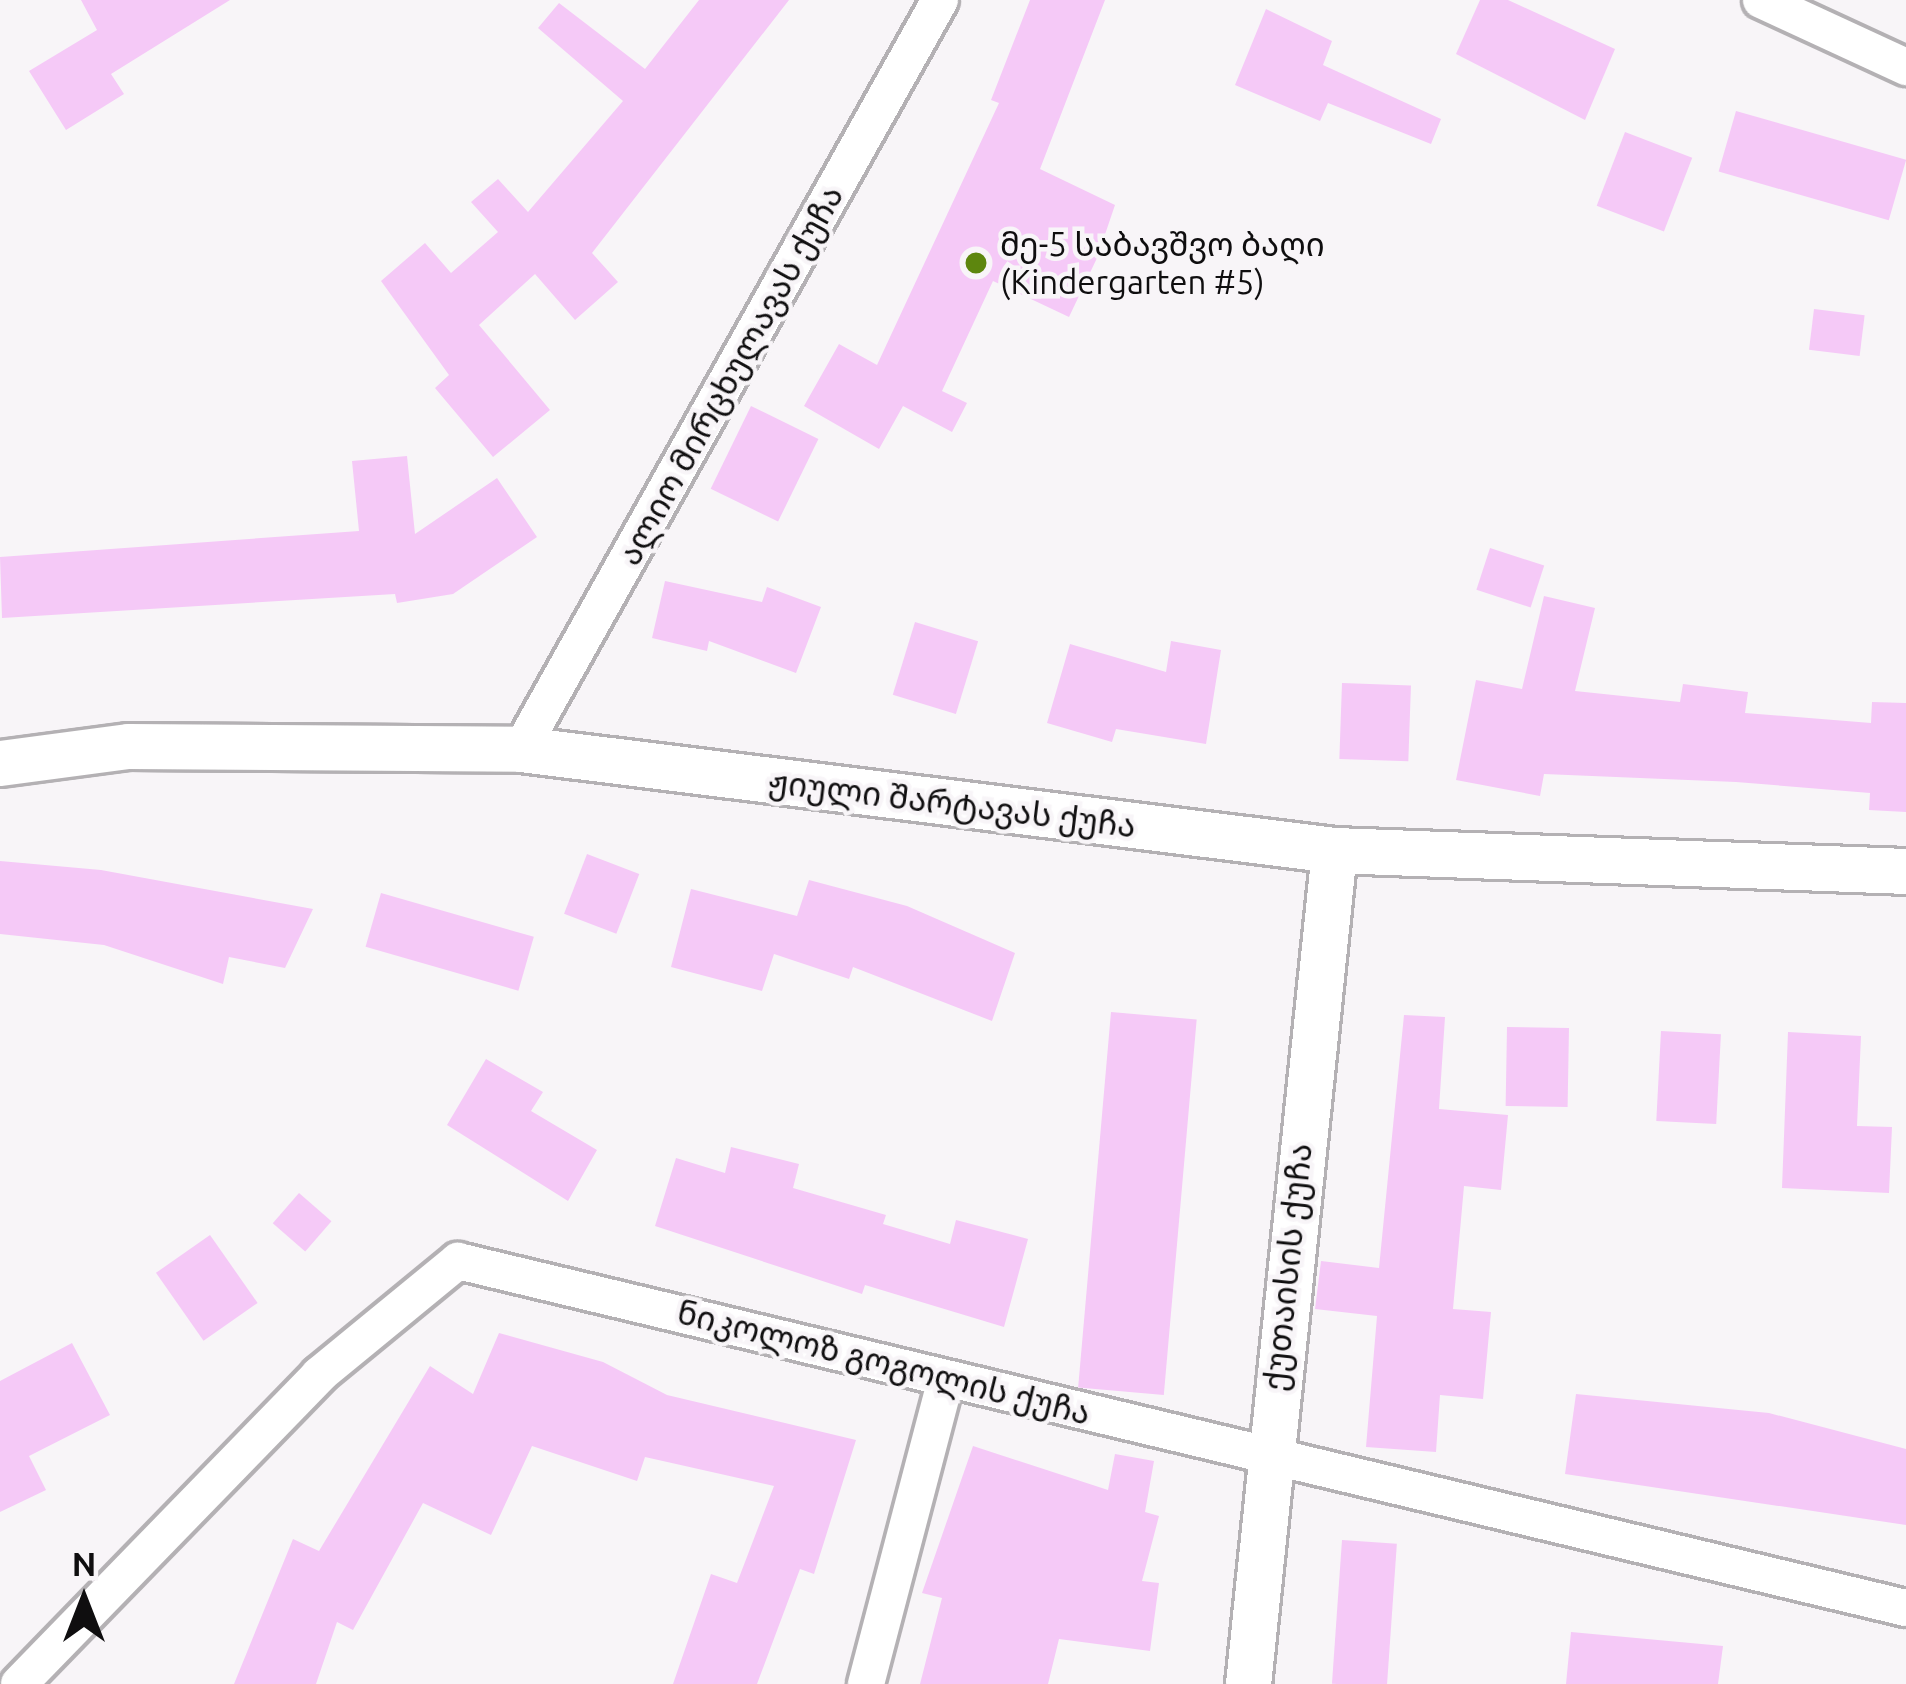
<!DOCTYPE html>
<meta charset="utf-8">
<style>
body{margin:0}
#map{position:relative;width:1906px;height:1684px;overflow:hidden;background:#f8f5f8;font-family:Ubuntu,"Noto Sans Georgian",sans-serif}
div>[style]{position:absolute}
[style*='--x']{left:calc(var(--x)*1px);top:calc(var(--y)*1px);width:calc(var(--w)*1px);rotate:calc(var(--a)*1deg)}
.building>*{inset:0;background:#f5c9f7;transform-origin:0 0}
.roads{filter:drop-shadow(3px 0 #b4b1b4) drop-shadow(-3px 0 #b4b1b4) drop-shadow(0 3px #b4b1b4) drop-shadow(0 -3px #b4b1b4)}
.minor>*{height:36px;margin:-18px;padding:0 18px;transform-origin:18px;border-radius:18px;background:#fff}
.tertiary>*{height:45px;margin:-22.5px;padding:0 22.5px;transform-origin:22.5px;border-radius:22.5px;background:#fff}
.dots>*{width:33px;height:33px;translate:-50% -50%;box-sizing:border-box;border:6px solid #f8f5f8;border-radius:50%}
span{translate:-50% -50%;white-space:nowrap;text-align:center;line-height:1.15;-webkit-text-stroke:9px #f8f5f8;paint-order:stroke}
.poi-label{font-size:33px;color:#0f0e0f}
.left{translate:0 -50%;text-align:left}
.street-label{font-size:33px;color:#0f0e0f}
.north{position:absolute;left:24px;top:1540px;width:120px;height:120px;-webkit-text-stroke:9px #f8f5f8;paint-order:stroke;rotate:0deg;font-size:33px;font-weight:700;line-height:48px;text-align:center;color:#0f0e0f}
.north::after{content:'';display:block;margin:auto;width:42px;height:54px;background:#0f0e0f;clip-path:polygon(50% 0,100% 100%,50% 72%,0 100%)}
</style>
<div id="map">
<div class="building">
<i style="clip-path:polygon(81px 0,230px 0,111px 74px,124px 94px,66px 130px,29px 71px,97px 30px)"></i>
<i style="clip-path:polygon(699px 0,789px 0,592px 253px,618px 282px,575px 320px,535px 274px,479px 325px,550px 410px,493px 457px,435px 388px,449px 375px,381px 281px,425px 243px,451px 273px,498px 232px,471px 202px,498px 179px,528px 212px,623px 101px,538px 28px,559px 3px,645px 69px)"></i>
<i style="clip-path:polygon(1030px 0,1105px 0,1040px 169px,1115px 205px,1097px 258px,1069px 317px,993px 281px,942px 391px,967px 403px,952px 432px,903px 406px,879px 449px,804px 406px,839px 344px,877px 365px,999px 103px,991px 100px)"></i>
<i style="clip-path:polygon(1480px 0,1508px 0,1615px 49px,1585px 120px,1456px 54px)"></i>
<i style="clip-path:polygon(1266px 9px,1332px 41px,1323px 65px,1441px 119px,1431px 144px,1328px 103px,1320px 121px,1235px 85px)"></i>
<i style="left:1736px;top:111px;width:177px;height:63px;rotate:16deg"></i>
<i style="left:1625px;top:132px;width:72px;height:79px;rotate:21deg"></i>
<i style="left:1814px;top:309px;width:51px;height:41px;rotate:7deg"></i>
<i style="left:751px;top:406px;width:75px;height:92px;rotate:26deg"></i>
<i style="clip-path:polygon(407px 456px,415px 534px,497px 478px,537px 537px,453px 594px,397px 603px,395px 594px,2px 618px,0 557px,359px 531px,352px 461px)"></i>
<i style="left:1490px;top:548px;width:57px;height:44px;rotate:18deg"></i>
<i style="clip-path:polygon(665px 581px,762px 602px,767px 587px,821px 607px,796px 673px,709px 641px,707px 651px,652px 638px)"></i>
<i style="clip-path:polygon(1544px 596px,1595px 608px,1575px 691px,1680px 702px,1683px 684px,1748px 692px,1745px 713px,1871px 723px,1872px 702px,1906px 703px,1906px 812px,1869px 810px,1870px 793px,1736px 782px,1544px 774px,1540px 796px,1456px 780px,1476px 680px,1522px 689px)"></i>
<i style="left:915px;top:622px;width:66px;height:76px;rotate:17deg"></i>
<i style="clip-path:polygon(1171px 641px,1221px 650px,1206px 744px,1116px 729px,1112px 742px,1047px 723px,1070px 644px,1166px 672px)"></i>
<i style="left:1342px;top:683px;width:69px;height:76px;rotate:2deg"></i>
<i style="left:587px;top:854px;width:56px;height:64px;rotate:21deg"></i>
<i style="clip-path:polygon(0 861px,101px 870px,313px 909px,285px 968px,229px 957px,223px 984px,104px 945px,0 934px)"></i>
<i style="clip-path:polygon(809px 880px,907px 906px,1015px 953px,992px 1021px,853px 967px,849px 979px,774px 954px,762px 991px,671px 967px,691px 889px,797px 916px)"></i>
<i style="left:381px;top:893px;width:159px;height:56px;rotate:16deg"></i>
<i style="left:1111px;top:1012px;width:86px;height:377px;rotate:5deg"></i>
<i style="clip-path:polygon(1404px 1015px,1445px 1017px,1439px 1109px,1508px 1115px,1501px 1190px,1464px 1186px,1453px 1309px,1491px 1312px,1483px 1399px,1440px 1395px,1436px 1452px,1366px 1447px,1377px 1316px,1315px 1309px,1321px 1261px,1379px 1268px)"></i>
<i style="left:1507px;top:1027px;width:62px;height:79px;rotate:1deg"></i>
<i style="left:1661px;top:1031px;width:60px;height:90px;rotate:3deg"></i>
<i style="clip-path:polygon(1788px 1032px,1861px 1036px,1857px 1126px,1892px 1127px,1889px 1193px,1782px 1188px)"></i>
<i style="clip-path:polygon(486px 1059px,543px 1092px,531px 1111px,597px 1150px,568px 1201px,447px 1125px)"></i>
<i style="clip-path:polygon(731px 1147px,799px 1164px,793px 1188px,886px 1215px,883px 1224px,950px 1244px,956px 1220px,1028px 1239px,1004px 1327px,865px 1285px,862px 1294px,655px 1226px,676px 1158px,725px 1173px)"></i>
<i style="left:299px;top:1193px;width:43px;height:40px;rotate:41deg"></i>
<i style="left:210px;top:1235px;width:83px;height:66px;rotate:55deg"></i>
<i style="clip-path:polygon(499px 1333px,603px 1362px,667px 1395px,856px 1440px,814px 1574px,800px 1569px,757px 1684px,673px 1684px,711px 1574px,737px 1583px,774px 1486px,645px 1457px,637px 1481px,532px 1446px,491px 1535px,423px 1503px,353px 1630px,337px 1622px,316px 1684px,234px 1684px,293px 1539px,319px 1551px,430px 1366px,473px 1394px)"></i>
<i style="clip-path:polygon(72px 1343px,110px 1415px,29px 1456px,46px 1490px,0 1512px,0 1381px)"></i>
<i style="clip-path:polygon(1576px 1394px,1769px 1413px,1906px 1449px,1906px 1525px,1565px 1474px)"></i>
<i style="clip-path:polygon(973px 1446px,1108px 1490px,1115px 1454px,1154px 1461px,1145px 1512px,1159px 1516px,1142px 1581px,1159px 1583px,1150px 1651px,1059px 1639px,1048px 1684px,920px 1684px,942px 1598px,922px 1593px)"></i>
<i style="left:1342px;top:1540px;width:55px;height:144px;rotate:4deg"></i>
<i style="clip-path:polygon(1571px 1632px,1723px 1646px,1718px 1684px,1566px 1684px)"></i>
</div>
<div class="roads">
<div class="minor">
<i style="--x:1761;--y:0;--w:160;--a:24.8"></i>
<i style="--x:521;--y:749;--w:858;--a:-60.78"></i>
<i style="--x:19;--y:1684;--w:431;--a:-45.8"></i>
<i style="--x:319;--y:1375;--w:180;--a:-39.4"></i>
<i style="--x:458;--y:1261;--w:1489;--a:13.48"></i>
<i style="--x:866;--y:1684;--w:315;--a:-75.3"></i>
</div>
<div class="tertiary">
<i style="--x:0;--y:763;--w:129;--a:-7.6"></i>
<i style="--x:128;--y:746;--w:393;--a:0.4"></i>
<i style="--x:521;--y:749;--w:819;--a:7.08"></i>
<i style="--x:1334;--y:850;--w:572;--a:2.1"></i>
<i style="--x:1248;--y:1684;--w:838;--a:-84.11"></i>
</div>
</div>
<div class="dots">
<i style="left:976px;top:263px;background:#5d860e"></i>
</div>
<div class="poi-label">
<span class="left" style="left:1000px;top:263px">მე-5 საბავშვო ბაღი<br>(Kindergarten #5)</span>
</div>
<div class="street-label">
<span style="left:730px;top:375px;rotate:-61deg">ალიო მირცხულავას ქუჩა</span>
<span style="left:952px;top:803px;rotate:7deg">ჟიული შარტავას ქუჩა</span>
<span style="left:1287px;top:1267px;rotate:-84deg">ქუთაისის ქუჩა</span>
<span style="left:884px;top:1362px;rotate:14deg">ნიკოლოზ გოგოლის ქუჩა</span>
</div>
<div class="north">N</div>
</div>
